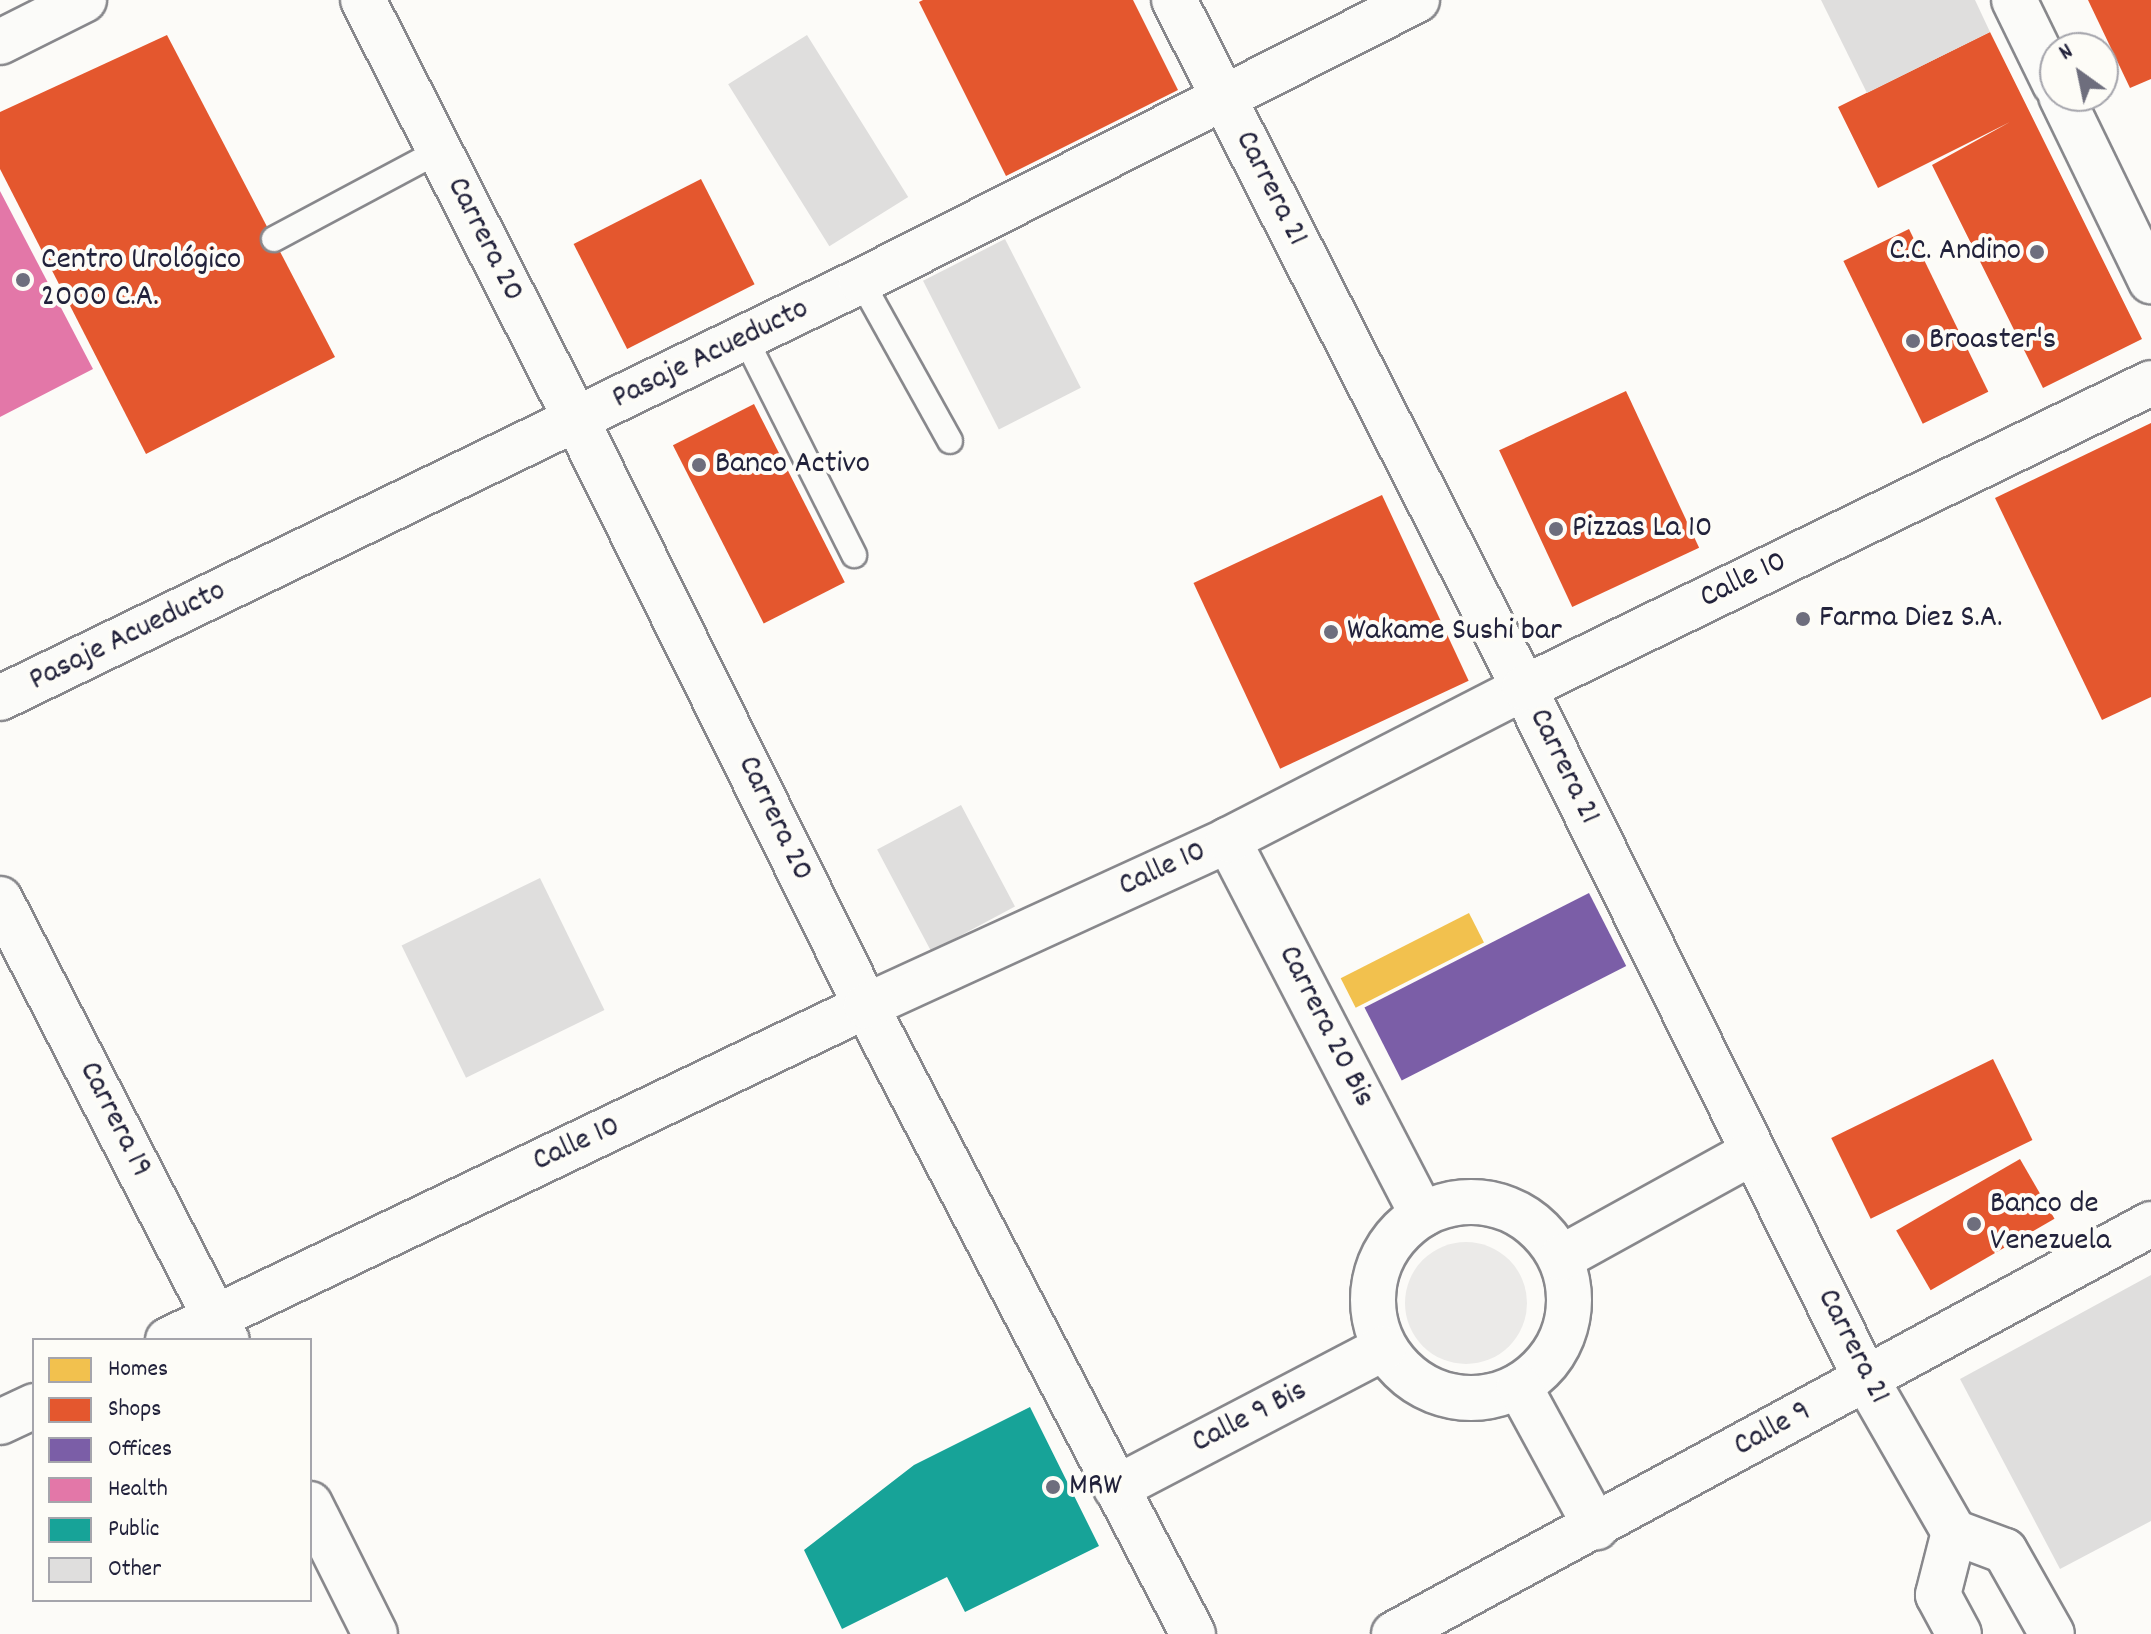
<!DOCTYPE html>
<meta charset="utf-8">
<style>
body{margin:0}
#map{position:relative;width:2151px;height:1634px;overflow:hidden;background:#fcfbf8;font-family:Dekko,sans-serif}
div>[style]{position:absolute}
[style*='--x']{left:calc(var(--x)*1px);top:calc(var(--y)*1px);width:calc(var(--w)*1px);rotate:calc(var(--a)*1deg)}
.green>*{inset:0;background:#ebeae8}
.round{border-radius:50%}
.homes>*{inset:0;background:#f2c14e;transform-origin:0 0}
.shops>*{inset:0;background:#e4572e;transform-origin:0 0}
.offices>*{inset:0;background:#7b5ea7;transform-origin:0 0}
.health>*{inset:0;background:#e377a8}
.public>*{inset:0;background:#17a398}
.building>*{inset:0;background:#dfdedd;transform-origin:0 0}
.roads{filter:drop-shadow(2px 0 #88888c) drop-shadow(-2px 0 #88888c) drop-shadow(0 2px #88888c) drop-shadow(0 -2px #88888c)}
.service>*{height:24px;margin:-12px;padding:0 12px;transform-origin:12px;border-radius:12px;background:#fbfbf9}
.minor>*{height:44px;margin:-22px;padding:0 22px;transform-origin:22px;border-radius:22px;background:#fbfbf9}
.minor>.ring{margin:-22px;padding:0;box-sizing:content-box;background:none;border:44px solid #fbfbf9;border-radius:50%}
.dots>*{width:22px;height:22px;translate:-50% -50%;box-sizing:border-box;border:4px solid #fdfcf7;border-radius:50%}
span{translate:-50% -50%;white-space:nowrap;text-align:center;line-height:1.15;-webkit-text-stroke:8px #fdfcf7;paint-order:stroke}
.street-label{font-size:32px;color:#22223b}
.poi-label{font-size:32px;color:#22223b}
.right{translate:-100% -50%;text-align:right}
.left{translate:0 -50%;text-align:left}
.legend{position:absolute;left:32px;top:1338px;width:280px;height:264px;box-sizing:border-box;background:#fdfcf7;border:2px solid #a5a5ac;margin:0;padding:10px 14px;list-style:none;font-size:24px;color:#22223b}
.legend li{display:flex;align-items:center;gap:16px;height:40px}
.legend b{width:40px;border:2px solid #a5a5ac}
.north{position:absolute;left:2039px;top:32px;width:80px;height:80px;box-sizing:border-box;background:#fdfcf7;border:2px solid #a5a5ac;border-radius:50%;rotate:327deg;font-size:22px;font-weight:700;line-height:32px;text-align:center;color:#22223b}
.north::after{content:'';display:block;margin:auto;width:28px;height:36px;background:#6e6e7d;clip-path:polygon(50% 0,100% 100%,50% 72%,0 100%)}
</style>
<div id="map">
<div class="green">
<i class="round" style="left:1405px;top:1242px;width:122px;height:122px"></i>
</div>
<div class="homes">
<i style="left:1469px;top:913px;width:33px;height:144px;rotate:63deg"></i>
</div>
<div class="shops">
<i style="clip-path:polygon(923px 0,1133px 0,1178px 90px,1006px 176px,919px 2px)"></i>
<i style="clip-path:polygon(2088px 0,2151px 0,2151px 79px,2130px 88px)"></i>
<i style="clip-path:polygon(1990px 32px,2142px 339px,2043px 388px,1932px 165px,2010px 122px,1878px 188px,1838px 107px)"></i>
<i style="clip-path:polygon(167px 35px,335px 357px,146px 454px,0 169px,0 112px)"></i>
<i style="left:701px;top:179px;width:118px;height:143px;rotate:63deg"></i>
<i style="left:1909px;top:229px;width:181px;height:73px;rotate:64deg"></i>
<i style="left:1626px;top:391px;width:173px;height:140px;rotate:65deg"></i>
<i style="left:754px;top:404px;width:200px;height:91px;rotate:63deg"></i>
<i style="clip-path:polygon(2151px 423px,2151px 697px,2102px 720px,1995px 498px)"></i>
<i style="left:1382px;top:495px;width:205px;height:208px;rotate:65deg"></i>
<i style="left:1993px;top:1059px;width:90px;height:180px;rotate:64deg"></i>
<i style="left:2020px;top:1159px;width:69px;height:143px;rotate:60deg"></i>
</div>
<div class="offices">
<i style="left:1589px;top:893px;width:82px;height:252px;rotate:63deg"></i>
</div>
<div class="health">
<i style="clip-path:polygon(0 191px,93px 369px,0 417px)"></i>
</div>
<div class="public">
<i style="clip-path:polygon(1030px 1407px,1099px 1546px,965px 1612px,947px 1577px,842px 1629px,804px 1550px,914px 1465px)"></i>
</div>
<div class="building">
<i style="clip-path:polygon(1821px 0,1975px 0,1990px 32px,1867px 93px)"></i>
<i style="left:807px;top:35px;width:191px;height:93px;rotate:58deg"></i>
<i style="left:1005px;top:239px;width:167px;height:92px;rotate:63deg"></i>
<i style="left:961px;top:805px;width:115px;height:95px;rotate:62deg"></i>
<i style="left:540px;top:878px;width:147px;height:154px;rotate:64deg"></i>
<i style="clip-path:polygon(2151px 1275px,2151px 1521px,2060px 1569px,1960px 1379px)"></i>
</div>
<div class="roads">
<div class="service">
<i style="--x:274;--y:239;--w:187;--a:-28.1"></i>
<i style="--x:861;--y:281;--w:183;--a:60.9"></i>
<i style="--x:745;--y:338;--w:243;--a:63.3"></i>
</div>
<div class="minor">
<i style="--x:363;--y:0;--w:472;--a:63.1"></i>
<i style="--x:577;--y:421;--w:652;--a:63.71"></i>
<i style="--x:866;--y:1006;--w:708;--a:62.49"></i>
<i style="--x:1174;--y:0;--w:772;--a:63.04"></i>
<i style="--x:1524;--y:688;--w:771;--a:63.67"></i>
<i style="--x:1866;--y:1379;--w:177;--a:60.1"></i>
<i style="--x:1954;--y:1532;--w:65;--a:104.3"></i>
<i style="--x:1938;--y:1595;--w:44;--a:61.7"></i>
<i style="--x:2014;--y:0;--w:93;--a:64"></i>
<i style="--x:0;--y:42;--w:94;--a:-26.6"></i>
<i style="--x:2061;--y:96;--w:206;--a:64.1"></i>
<i style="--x:0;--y:698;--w:957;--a:-25.84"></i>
<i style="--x:861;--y:281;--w:623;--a:-26.81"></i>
<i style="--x:1228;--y:840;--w:422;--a:62.6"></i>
<i style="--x:0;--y:899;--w:496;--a:62.8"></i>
<i class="ring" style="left:1373px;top:1202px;width:152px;height:152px"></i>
<i style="--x:1561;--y:1258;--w:219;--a:-28.9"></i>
<i style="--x:168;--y:1340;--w:774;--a:-25.57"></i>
<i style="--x:866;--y:1006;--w:398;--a:-24.6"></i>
<i style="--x:1228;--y:840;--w:333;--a:-27.2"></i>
<i style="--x:1524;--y:688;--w:697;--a:-25.94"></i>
<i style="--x:1519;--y:1386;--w:161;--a:61.4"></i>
<i style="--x:0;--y:1422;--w:38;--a:-25"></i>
<i style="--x:1116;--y:1488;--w:302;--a:-27.6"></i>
<i style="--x:310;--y:1504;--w:145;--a:63.4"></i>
<i style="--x:1954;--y:1532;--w:54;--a:20.4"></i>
<i style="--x:2005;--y:1551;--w:95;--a:60.5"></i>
<i style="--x:1394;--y:1634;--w:861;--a:-28.44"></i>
</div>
</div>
<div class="dots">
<i style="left:2037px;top:252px;background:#6e6e7d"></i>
<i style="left:23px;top:280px;background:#6e6e7d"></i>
<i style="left:1913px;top:341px;background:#6e6e7d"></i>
<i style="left:699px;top:465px;background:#6e6e7d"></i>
<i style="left:1556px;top:529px;background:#6e6e7d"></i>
<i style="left:1803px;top:619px;background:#6e6e7d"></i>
<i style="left:1331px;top:632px;background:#6e6e7d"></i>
<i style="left:1974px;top:1224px;background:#6e6e7d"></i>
<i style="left:1053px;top:1487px;background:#6e6e7d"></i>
</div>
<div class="street-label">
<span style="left:1270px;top:189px;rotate:63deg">Carrera 21</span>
<span style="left:484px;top:240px;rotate:63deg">Carrera 20</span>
<span style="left:711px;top:355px;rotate:-26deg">Pasaje Acueducto</span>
<span style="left:1744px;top:581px;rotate:-26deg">Calle 10</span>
<span style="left:128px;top:637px;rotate:-26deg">Pasaje Acueducto</span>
<span style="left:1563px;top:767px;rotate:64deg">Carrera 21</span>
<span style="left:774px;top:819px;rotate:64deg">Carrera 20</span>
<span style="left:1163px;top:870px;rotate:-25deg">Calle 10</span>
<span style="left:1325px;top:1027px;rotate:63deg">Carrera 20 Bis</span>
<span style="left:114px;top:1120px;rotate:63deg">Carrera 19</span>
<span style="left:577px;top:1145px;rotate:-25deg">Calle 10</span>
<span style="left:1852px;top:1347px;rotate:63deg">Carrera 21</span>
<span style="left:1250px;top:1418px;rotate:-27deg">Calle 9 Bis</span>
<span style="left:1773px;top:1430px;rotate:-29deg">Calle 9</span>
</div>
<div class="poi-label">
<span class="right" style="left:2021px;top:252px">C.C. Andino</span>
<span class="left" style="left:41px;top:280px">Centro Urológico<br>2000 C.A.</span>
<span class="left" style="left:1929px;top:341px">Broaster's</span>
<span class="left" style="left:715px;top:465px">Banco Activo</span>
<span class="left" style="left:1572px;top:529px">Pizzas La 10</span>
<span class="left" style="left:1819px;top:619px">Farma Diez S.A.</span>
<span class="left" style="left:1347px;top:632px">Wakame Sushi bar</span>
<span class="left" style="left:1990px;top:1224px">Banco de<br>Venezuela</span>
<span class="left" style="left:1069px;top:1487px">MRW</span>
</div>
<ul class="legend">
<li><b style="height:22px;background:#f2c14e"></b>Homes</li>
<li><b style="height:22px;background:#e4572e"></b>Shops</li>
<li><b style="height:22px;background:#7b5ea7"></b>Offices</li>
<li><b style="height:22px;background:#e377a8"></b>Health</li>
<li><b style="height:22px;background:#17a398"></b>Public</li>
<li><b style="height:22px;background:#dfdedd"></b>Other</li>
</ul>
<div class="north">N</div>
</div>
